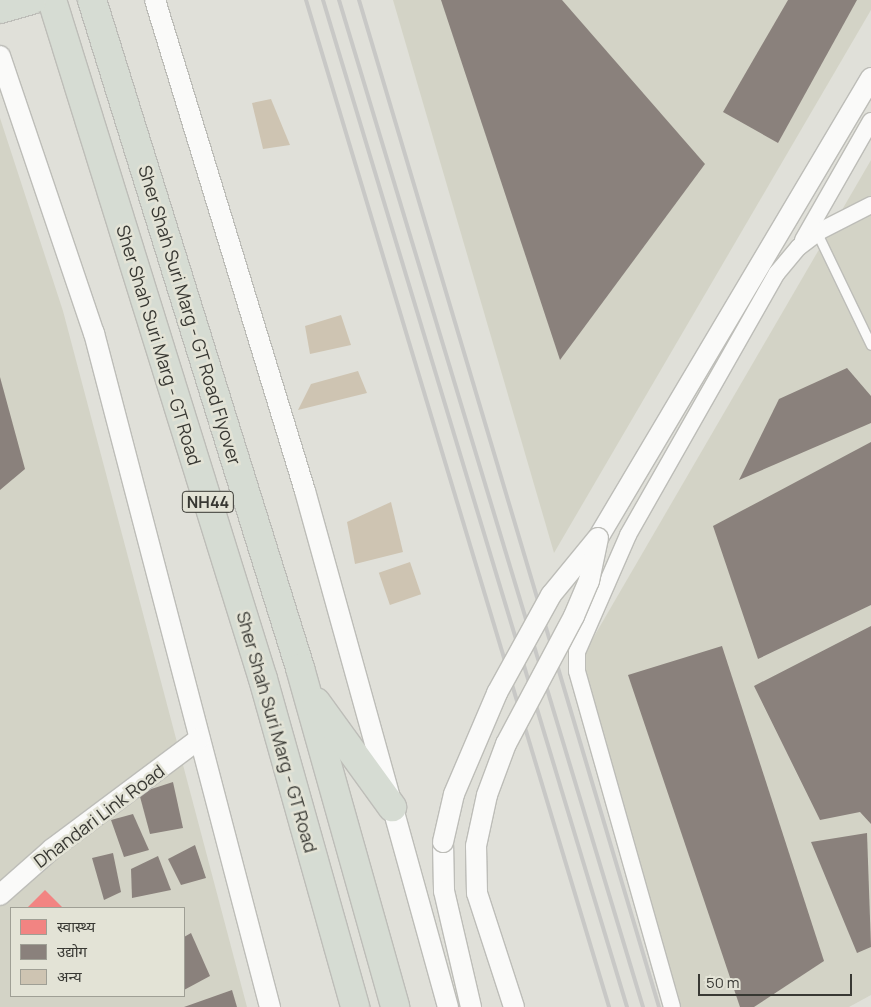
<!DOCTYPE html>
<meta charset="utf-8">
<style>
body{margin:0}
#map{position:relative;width:871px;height:1007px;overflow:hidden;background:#e0e0d9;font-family:Manrope,"Noto Sans Devanagari",sans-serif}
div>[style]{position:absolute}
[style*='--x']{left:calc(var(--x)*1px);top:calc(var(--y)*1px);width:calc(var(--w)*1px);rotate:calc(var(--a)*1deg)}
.built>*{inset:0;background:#d3d3c6}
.health>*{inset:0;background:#f28482}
.industry>*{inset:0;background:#8a817c}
.building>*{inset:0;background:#cec4b2;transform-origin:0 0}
.roads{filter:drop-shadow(1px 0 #bdbdb8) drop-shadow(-1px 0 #bdbdb8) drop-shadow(0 1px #bdbdb8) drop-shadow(0 -1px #bdbdb8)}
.service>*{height:9px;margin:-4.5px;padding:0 4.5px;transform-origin:4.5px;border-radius:4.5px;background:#fafaf9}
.minor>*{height:16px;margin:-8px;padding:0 8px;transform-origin:8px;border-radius:8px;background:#fafaf9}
.tertiary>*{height:20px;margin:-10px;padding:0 10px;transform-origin:10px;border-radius:10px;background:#fafaf9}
.trunk>*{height:28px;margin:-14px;padding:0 14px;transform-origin:14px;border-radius:14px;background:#d6dcd3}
.rail>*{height:4px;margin:-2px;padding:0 2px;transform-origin:2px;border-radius:2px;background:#c8c8c6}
.bridges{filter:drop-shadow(1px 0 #bdbdb8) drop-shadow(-1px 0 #bdbdb8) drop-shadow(0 1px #bdbdb8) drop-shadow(0 -1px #bdbdb8)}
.tertiary-bridge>*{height:20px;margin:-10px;padding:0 10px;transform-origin:10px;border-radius:10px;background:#fafaf9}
span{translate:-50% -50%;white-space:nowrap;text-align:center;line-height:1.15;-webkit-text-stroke:5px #e3e3d6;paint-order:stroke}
.shield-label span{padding:1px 4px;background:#e3e3d6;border:1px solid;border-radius:4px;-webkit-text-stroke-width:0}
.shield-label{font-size:16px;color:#383833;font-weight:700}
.street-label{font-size:18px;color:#383833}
.legend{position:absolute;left:10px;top:907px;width:175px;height:90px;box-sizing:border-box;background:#e3e3d6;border:1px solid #9f9f95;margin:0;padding:6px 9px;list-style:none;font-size:15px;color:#383833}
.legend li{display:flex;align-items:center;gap:10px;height:25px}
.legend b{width:25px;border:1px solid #9f9f95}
.scale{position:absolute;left:698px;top:974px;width:154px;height:22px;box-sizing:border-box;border:2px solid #383833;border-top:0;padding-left:6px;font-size:15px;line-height:18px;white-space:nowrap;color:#383833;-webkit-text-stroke:4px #e3e3d6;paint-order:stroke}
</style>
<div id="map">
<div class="built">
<i style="clip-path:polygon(393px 0,871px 0,871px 10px,554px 553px)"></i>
<i style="clip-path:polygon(evenodd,0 118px,63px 311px,247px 1007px,0 1007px,0 118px,11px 908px,184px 908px,184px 996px,11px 996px,11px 908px)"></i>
<i style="clip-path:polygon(871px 160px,871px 995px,849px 1007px,677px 1007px,578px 664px)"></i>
</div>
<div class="health">
<i style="clip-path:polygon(45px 890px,63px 908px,27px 908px)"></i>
</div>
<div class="industry">
<i style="clip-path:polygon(441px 0,562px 0,705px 164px,560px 360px)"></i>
<i style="clip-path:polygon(788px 0,857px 0,778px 143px,723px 112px)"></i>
<i style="clip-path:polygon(847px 368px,871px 396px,871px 423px,739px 480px,779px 399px)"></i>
<i style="clip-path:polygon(0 377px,25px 469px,0 490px)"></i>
<i style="clip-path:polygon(871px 442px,871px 605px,758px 659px,713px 526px)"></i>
<i style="clip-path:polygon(871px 626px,871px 824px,860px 812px,820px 820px,754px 686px)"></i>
<i style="clip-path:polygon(722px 646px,824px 961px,754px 1007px,740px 1007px,628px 675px)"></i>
<i style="clip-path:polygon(173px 782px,183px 828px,150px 834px,139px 793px)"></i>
<i style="clip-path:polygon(133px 814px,149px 850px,124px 857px,111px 820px)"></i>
<i style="clip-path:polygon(867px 833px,871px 947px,857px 953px,811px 842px)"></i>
<i style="clip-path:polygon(195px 845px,206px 878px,181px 885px,168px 859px)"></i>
<i style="clip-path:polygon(113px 853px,121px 892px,104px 900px,92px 858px)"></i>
<i style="clip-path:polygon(158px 856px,171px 890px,132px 898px,131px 869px)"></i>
<i style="clip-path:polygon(191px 933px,210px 976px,184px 990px,184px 937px)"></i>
<i style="clip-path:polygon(232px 990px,237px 1007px,184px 1007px)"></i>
</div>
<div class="building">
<i style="clip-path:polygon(271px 99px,290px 145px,263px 149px,252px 103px)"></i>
<i style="clip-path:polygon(341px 315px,351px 345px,310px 354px,305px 326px)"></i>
<i style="clip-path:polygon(358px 371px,367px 393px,298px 410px,311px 384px)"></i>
<i style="clip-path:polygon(391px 502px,403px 552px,355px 564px,347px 522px)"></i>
<i style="left:410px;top:562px;width:34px;height:33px;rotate:71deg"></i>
</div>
<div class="roads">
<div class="service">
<i style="--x:817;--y:233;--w:124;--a:64.3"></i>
</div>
<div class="minor">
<i style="--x:803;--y:240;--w:137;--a:-60.3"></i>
<i style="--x:672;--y:1007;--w:349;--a:-105.8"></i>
<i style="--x:577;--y:671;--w:19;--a:-90"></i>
<i style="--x:577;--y:652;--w:128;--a:-66.4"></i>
<i style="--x:628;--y:535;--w:301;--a:-60.4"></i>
<i style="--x:777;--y:273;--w:34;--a:-50"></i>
<i style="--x:799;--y:247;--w:26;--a:-37"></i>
<i style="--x:820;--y:231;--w:57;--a:-27"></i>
</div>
<div class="tertiary">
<i style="--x:155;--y:0;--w:513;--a:73.01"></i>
<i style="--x:305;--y:491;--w:535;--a:74.51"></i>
<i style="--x:0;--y:56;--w:293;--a:71.3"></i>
<i style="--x:94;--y:333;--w:697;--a:75.37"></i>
<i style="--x:598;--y:538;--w:535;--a:-59.31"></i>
<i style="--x:443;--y:842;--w:49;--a:88.8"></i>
<i style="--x:444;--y:891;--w:119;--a:76.9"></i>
<i style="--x:0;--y:895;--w:69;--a:-41.5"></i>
<i style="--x:52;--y:849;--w:184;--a:-36.8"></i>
</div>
<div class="trunk">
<i style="--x:52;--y:0;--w:711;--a:72.74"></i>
<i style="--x:263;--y:679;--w:341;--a:74.3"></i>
<i style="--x:92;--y:0;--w:700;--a:72.7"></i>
<i style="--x:300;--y:668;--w:352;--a:74.3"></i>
<i style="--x:0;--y:9;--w:33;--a:-16"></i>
<i style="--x:316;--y:702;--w:130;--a:54.1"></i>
</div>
</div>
<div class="rail">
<i style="--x:306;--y:0;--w:1052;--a:73.25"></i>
<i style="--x:323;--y:0;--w:1052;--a:73.2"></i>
<i style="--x:339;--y:0;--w:1052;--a:73.2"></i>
<i style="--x:359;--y:0;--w:1051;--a:73.41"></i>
</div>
<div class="bridges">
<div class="tertiary-bridge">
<i style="--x:443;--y:842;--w:49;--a:-77.1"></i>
<i style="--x:454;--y:794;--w:110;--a:-66.9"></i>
<i style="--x:497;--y:693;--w:112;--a:-61.1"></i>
<i style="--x:551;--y:595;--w:72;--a:-50.6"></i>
<i style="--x:514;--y:1007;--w:120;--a:-108"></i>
<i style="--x:477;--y:893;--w:47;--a:-91.2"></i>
<i style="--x:476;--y:846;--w:52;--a:-77.8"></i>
<i style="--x:487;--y:795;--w:54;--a:-69.6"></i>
<i style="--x:506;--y:744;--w:145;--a:-62"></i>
<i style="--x:574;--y:616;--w:38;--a:-67"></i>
<i style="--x:589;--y:581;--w:44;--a:-78.2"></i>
</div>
</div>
<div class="shield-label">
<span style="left:208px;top:502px">NH44</span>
</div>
<div class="street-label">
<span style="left:190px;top:315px;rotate:73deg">Sher Shah Suri Marg - GT Road Flyover</span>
<span style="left:159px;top:345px;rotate:73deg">Sher Shah Suri Marg - GT Road</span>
<span style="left:277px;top:732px;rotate:74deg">Sher Shah Suri Marg - GT Road</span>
<span style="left:99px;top:816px;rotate:-37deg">Dhandari Link Road</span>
</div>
<ul class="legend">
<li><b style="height:14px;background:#f28482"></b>स्वास्थ्य</li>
<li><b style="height:14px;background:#8a817c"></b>उद्योग</li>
<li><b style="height:14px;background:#cec4b2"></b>अन्य</li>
</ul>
<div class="scale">50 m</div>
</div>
